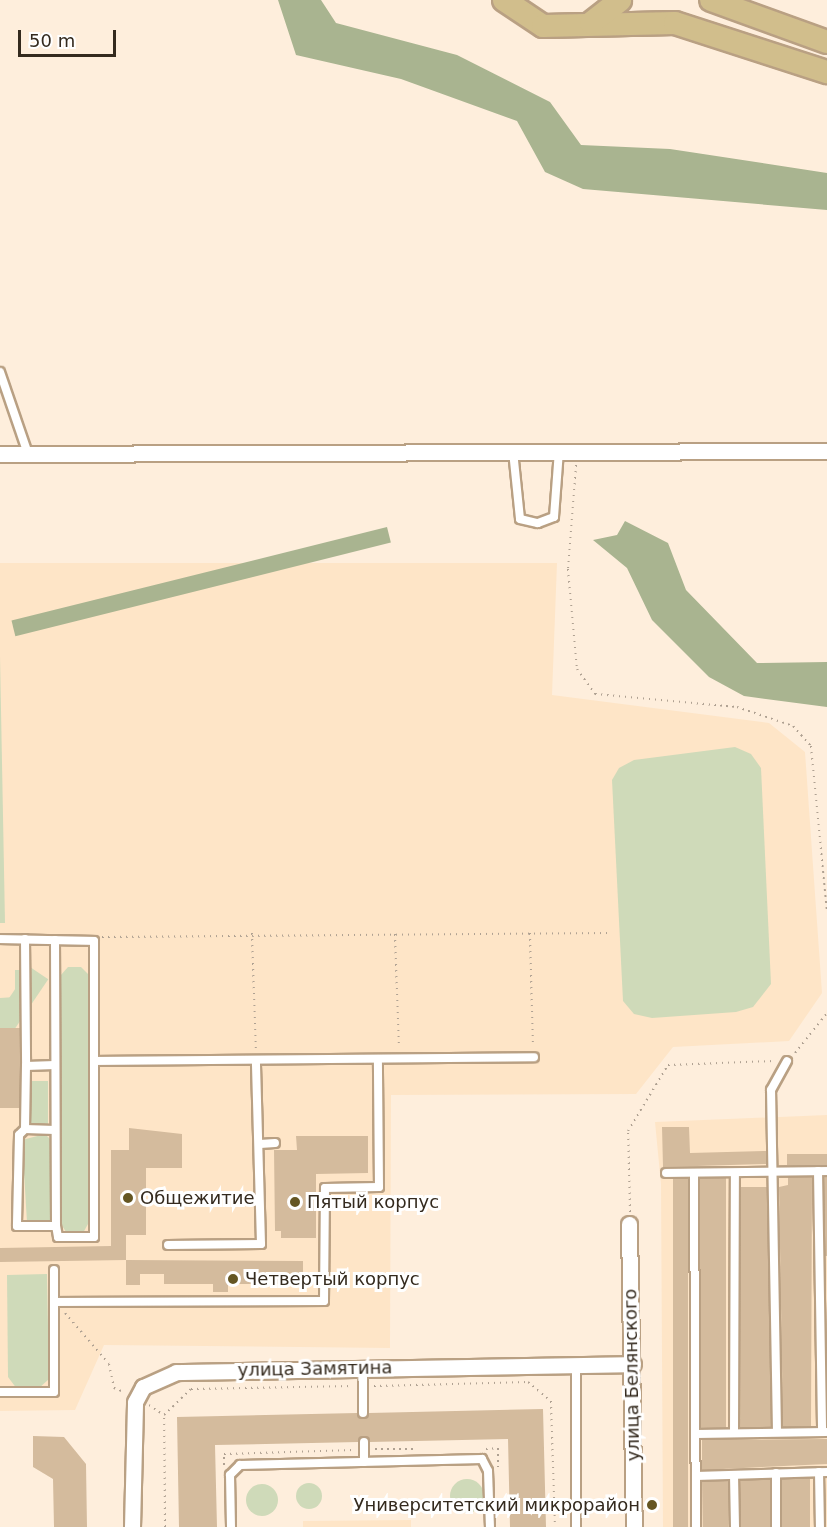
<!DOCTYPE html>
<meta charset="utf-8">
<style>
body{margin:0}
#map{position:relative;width:827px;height:1527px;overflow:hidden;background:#feeedc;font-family:"DejaVu Sans",sans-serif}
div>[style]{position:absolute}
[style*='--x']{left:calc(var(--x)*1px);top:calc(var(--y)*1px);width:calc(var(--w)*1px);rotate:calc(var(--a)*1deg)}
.built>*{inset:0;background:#fee5c7}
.green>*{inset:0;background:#cfdab9;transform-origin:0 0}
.round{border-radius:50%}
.forest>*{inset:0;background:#a9b490;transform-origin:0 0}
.building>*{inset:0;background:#d4bb9d;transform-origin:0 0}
.path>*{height:2px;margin-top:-1px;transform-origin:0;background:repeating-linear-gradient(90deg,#afa192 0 1.5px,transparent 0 6px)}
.roads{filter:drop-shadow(2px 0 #b9a083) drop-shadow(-2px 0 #b9a083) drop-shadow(0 2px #b9a083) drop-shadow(0 -2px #b9a083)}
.service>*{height:8px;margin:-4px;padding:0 4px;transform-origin:4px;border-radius:4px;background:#fff}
.minor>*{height:15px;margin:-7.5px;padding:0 7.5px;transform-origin:7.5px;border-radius:7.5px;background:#fff}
.primary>*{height:22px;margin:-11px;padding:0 11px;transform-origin:11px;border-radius:11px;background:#d1be8c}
.dots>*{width:16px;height:16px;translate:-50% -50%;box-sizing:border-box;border:3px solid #fff;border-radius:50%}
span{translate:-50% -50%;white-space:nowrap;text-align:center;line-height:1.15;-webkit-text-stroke:6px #fff;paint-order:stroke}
.poi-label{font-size:18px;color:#342a1e}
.left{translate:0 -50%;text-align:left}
.right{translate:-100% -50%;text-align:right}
.street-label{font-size:18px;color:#342a1e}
.scale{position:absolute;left:18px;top:30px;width:98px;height:27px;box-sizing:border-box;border:3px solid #342a1e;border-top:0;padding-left:8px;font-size:18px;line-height:21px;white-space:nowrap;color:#342a1e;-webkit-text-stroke:4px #fff;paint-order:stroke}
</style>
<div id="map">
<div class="built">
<i style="clip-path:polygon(0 563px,557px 563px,552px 695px,769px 723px,805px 752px,822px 993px,789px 1041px,673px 1047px,636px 1094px,391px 1095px,390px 1348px,104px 1345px,75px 1410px,0 1411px)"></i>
<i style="clip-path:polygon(827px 1115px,827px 1527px,663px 1527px,661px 1184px,655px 1122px)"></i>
<i style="clip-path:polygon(411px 1520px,411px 1527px,303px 1527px,303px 1521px)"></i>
</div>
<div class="green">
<i style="clip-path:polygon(0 656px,5px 923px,0 923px)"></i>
<i style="clip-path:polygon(735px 747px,751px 754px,761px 768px,771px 984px,753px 1007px,736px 1012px,652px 1018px,634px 1014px,623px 1001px,612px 780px,619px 768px,634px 760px)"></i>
<i style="left:30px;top:967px;width:22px;height:89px;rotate:34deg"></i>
<i style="clip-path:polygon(68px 967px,81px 967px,91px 977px,88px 1224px,83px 1233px,66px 1232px,61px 1224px,60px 976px)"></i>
<i style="clip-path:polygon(15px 970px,21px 970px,21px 1016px,0 1016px,0 998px,15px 997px)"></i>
<i style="left:48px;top:1081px;width:45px;height:18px;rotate:90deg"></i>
<i style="clip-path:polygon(45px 1134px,50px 1139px,51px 1222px,27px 1222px,22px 1140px)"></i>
<i style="clip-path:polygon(47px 1274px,49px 1379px,38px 1389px,17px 1389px,8px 1377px,7px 1275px)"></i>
<i class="round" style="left:450px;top:1479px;width:34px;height:34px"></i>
<i class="round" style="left:296px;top:1483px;width:26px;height:26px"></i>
<i class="round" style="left:246px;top:1484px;width:32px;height:32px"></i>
</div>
<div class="forest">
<i style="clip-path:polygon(278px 0,321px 0,336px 23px,457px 55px,550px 102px,581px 145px,670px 149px,827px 173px,827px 210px,583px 189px,545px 172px,517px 121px,401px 79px,296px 55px)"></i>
<i style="clip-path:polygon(625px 521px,668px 543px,686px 590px,757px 663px,827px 662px,827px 707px,744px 696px,709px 677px,652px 620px,627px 568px,593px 540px,617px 535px)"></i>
<i style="left:387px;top:527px;width:16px;height:387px;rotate:76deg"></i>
</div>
<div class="building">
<i style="left:0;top:1028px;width:20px;height:80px"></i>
<i style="clip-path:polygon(662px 1127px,689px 1127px,690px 1153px,766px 1151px,766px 1164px,663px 1167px)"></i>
<i style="clip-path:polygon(129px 1128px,182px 1134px,182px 1168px,146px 1168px,146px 1235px,126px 1235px,126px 1260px,0 1262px,0 1248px,111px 1246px,111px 1150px,129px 1150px)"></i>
<i style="clip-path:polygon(296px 1136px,368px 1136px,368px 1173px,316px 1174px,316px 1238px,281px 1238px,281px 1231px,275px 1231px,274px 1150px,297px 1150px)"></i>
<i style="left:827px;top:1154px;width:11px;height:40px;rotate:90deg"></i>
<i style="clip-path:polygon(788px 1177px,812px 1177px,811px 1426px,783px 1427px,779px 1187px,788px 1185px)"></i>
<i style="clip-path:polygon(824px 1177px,827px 1177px,827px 1256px,825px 1256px)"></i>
<i style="left:726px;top:1178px;width:250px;height:26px;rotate:90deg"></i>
<i style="left:673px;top:1179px;width:15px;height:348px"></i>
<i style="clip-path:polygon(741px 1187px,767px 1187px,771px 1427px,740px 1427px)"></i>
<i style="clip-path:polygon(126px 1260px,303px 1261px,303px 1284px,228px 1284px,228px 1292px,213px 1292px,213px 1284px,164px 1284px,164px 1274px,140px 1274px,140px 1285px,126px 1285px)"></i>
<i style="clip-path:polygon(543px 1409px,546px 1527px,510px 1527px,508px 1439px,370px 1442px,365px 1436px,358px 1442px,215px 1445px,217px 1527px,179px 1527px,177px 1417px,357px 1413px,364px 1419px,369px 1413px)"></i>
<i style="clip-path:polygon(33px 1436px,64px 1437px,86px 1464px,87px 1527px,54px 1527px,53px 1479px,33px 1467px)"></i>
<i style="clip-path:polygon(827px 1439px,827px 1464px,702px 1470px,702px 1440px)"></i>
<i style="left:782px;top:1479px;width:28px;height:48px"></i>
<i style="left:770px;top:1480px;width:47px;height:30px;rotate:90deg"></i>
<i style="left:728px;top:1481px;width:46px;height:26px;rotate:89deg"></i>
</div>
<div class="path">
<i style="--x:576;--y:465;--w:104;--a:94.4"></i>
<i style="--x:568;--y:569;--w:100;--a:84.9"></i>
<i style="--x:577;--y:669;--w:31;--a:54"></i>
<i style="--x:595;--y:694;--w:143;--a:5.2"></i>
<i style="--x:737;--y:707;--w:59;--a:18.7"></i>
<i style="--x:793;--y:726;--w:27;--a:48"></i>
<i style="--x:811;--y:746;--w:166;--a:84.5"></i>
<i style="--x:252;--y:933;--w:118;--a:88.1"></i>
<i style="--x:530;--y:933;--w:114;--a:88.5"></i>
<i style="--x:395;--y:934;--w:114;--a:88"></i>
<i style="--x:102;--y:937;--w:509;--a:-0.45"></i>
<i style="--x:795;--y:1053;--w:51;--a:-51.3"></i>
<i style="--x:630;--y:1212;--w:81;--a:-91.4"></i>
<i style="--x:628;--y:1131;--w:77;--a:-58.8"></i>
<i style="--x:668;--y:1065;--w:106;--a:-2.2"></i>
<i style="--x:65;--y:1313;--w:67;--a:49.2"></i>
<i style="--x:109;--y:1364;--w:25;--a:78"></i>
<i style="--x:114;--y:1388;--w:11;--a:22"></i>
<i style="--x:374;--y:1386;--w:154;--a:-1.5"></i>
<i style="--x:528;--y:1382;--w:30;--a:40"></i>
<i style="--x:551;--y:1401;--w:126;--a:88.2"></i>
<i style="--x:149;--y:1405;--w:18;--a:34"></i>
<i style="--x:375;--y:1449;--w:42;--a:0"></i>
<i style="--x:486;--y:1449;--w:12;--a:-5"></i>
<i style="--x:498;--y:1448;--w:19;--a:90"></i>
<i style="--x:224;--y:1465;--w:11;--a:-90"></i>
<i style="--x:224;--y:1454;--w:130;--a:-1.8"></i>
<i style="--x:165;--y:1527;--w:112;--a:-90.5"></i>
<i style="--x:164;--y:1415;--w:37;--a:-44"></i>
<i style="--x:191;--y:1389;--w:162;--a:-1.1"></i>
</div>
<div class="roads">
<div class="service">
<i style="--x:0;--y:372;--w:87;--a:71.1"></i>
<i style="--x:513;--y:451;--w:68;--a:84.1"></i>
<i style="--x:520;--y:519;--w:18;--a:13"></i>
<i style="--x:538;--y:523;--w:17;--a:-21"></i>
<i style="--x:554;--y:517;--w:67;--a:-85.7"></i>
<i style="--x:0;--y:939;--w:94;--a:1.2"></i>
<i style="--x:94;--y:941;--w:296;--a:90"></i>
<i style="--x:94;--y:1237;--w:36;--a:180"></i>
<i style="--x:58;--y:1237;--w:11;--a:-100"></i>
<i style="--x:56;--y:1226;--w:286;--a:-90.2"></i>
<i style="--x:25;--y:939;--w:127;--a:89.5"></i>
<i style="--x:26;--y:1066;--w:29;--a:-2"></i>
<i style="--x:95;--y:1061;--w:439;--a:-0.5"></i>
<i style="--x:25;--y:1129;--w:63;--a:-89.1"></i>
<i style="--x:55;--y:1130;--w:30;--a:-178"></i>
<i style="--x:25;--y:1129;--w:8;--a:135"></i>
<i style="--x:19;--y:1135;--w:91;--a:91.3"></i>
<i style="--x:17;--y:1226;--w:39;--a:0"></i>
<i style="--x:260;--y:1144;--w:15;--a:-4"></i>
<i style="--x:818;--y:1171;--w:261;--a:89.1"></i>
<i style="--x:666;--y:1173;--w:161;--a:-0.7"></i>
<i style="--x:694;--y:1173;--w:354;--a:89.7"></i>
<i style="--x:168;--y:1245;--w:93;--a:-0.6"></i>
<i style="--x:261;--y:1244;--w:183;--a:-91.6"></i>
<i style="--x:54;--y:1302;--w:270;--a:-0.2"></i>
<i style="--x:324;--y:1301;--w:113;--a:-89.5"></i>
<i style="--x:325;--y:1188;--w:54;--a:-1.1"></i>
<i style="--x:379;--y:1187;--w:126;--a:-90.5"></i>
<i style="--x:576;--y:1365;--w:162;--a:90"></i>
<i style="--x:363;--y:1368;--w:45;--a:90"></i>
<i style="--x:0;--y:1392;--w:54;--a:0"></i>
<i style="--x:54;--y:1392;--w:122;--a:-90"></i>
<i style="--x:777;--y:1432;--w:342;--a:-91"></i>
<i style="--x:771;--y:1090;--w:33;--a:-61"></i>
<i style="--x:734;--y:1433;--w:260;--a:-89.8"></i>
<i style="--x:696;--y:1434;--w:130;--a:-0.9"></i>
<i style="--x:364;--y:1442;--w:20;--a:90"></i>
<i style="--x:819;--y:1472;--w:55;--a:89"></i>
<i style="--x:776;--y:1473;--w:54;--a:90"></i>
<i style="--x:734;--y:1475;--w:52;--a:88.9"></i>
<i style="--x:696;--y:1476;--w:131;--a:-1.7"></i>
<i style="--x:231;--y:1527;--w:52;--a:-91.1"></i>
<i style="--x:230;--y:1475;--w:14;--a:-45"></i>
<i style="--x:240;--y:1465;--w:242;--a:-1.4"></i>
<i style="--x:482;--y:1459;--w:13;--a:63"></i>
<i style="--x:488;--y:1471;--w:56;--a:88"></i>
</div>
<div class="minor">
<i style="--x:0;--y:454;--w:827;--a:-0.21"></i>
<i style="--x:629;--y:1224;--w:303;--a:89.1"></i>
<i style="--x:132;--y:1527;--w:125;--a:-88.6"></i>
<i style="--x:135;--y:1402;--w:17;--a:-62"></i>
<i style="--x:143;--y:1387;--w:36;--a:-24"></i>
<i style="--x:176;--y:1372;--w:457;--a:-1"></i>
</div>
<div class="primary">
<i style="--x:504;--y:0;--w:47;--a:33.7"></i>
<i style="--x:543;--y:26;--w:132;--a:-1.3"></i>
<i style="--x:675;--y:23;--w:160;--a:17.9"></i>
<i style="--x:711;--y:0;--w:123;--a:19.9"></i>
<i style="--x:591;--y:23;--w:37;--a:-38"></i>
</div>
</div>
<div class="dots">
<i style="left:128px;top:1198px;background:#655623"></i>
<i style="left:295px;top:1202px;background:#655623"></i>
<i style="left:233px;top:1279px;background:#655623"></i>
<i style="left:652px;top:1505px;background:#655623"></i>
</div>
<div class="poi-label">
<span class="left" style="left:140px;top:1198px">Общежитие</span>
<span class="left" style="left:307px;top:1202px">Пятый корпус</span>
<span class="left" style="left:245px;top:1279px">Четвертый корпус</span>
<span class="right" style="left:640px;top:1505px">Университетский микрорайон</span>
</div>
<div class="street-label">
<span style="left:315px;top:1369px;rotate:-1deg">улица Замятина</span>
<span style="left:632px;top:1375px;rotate:-91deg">улица Белянского</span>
</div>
<div class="scale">50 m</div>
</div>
